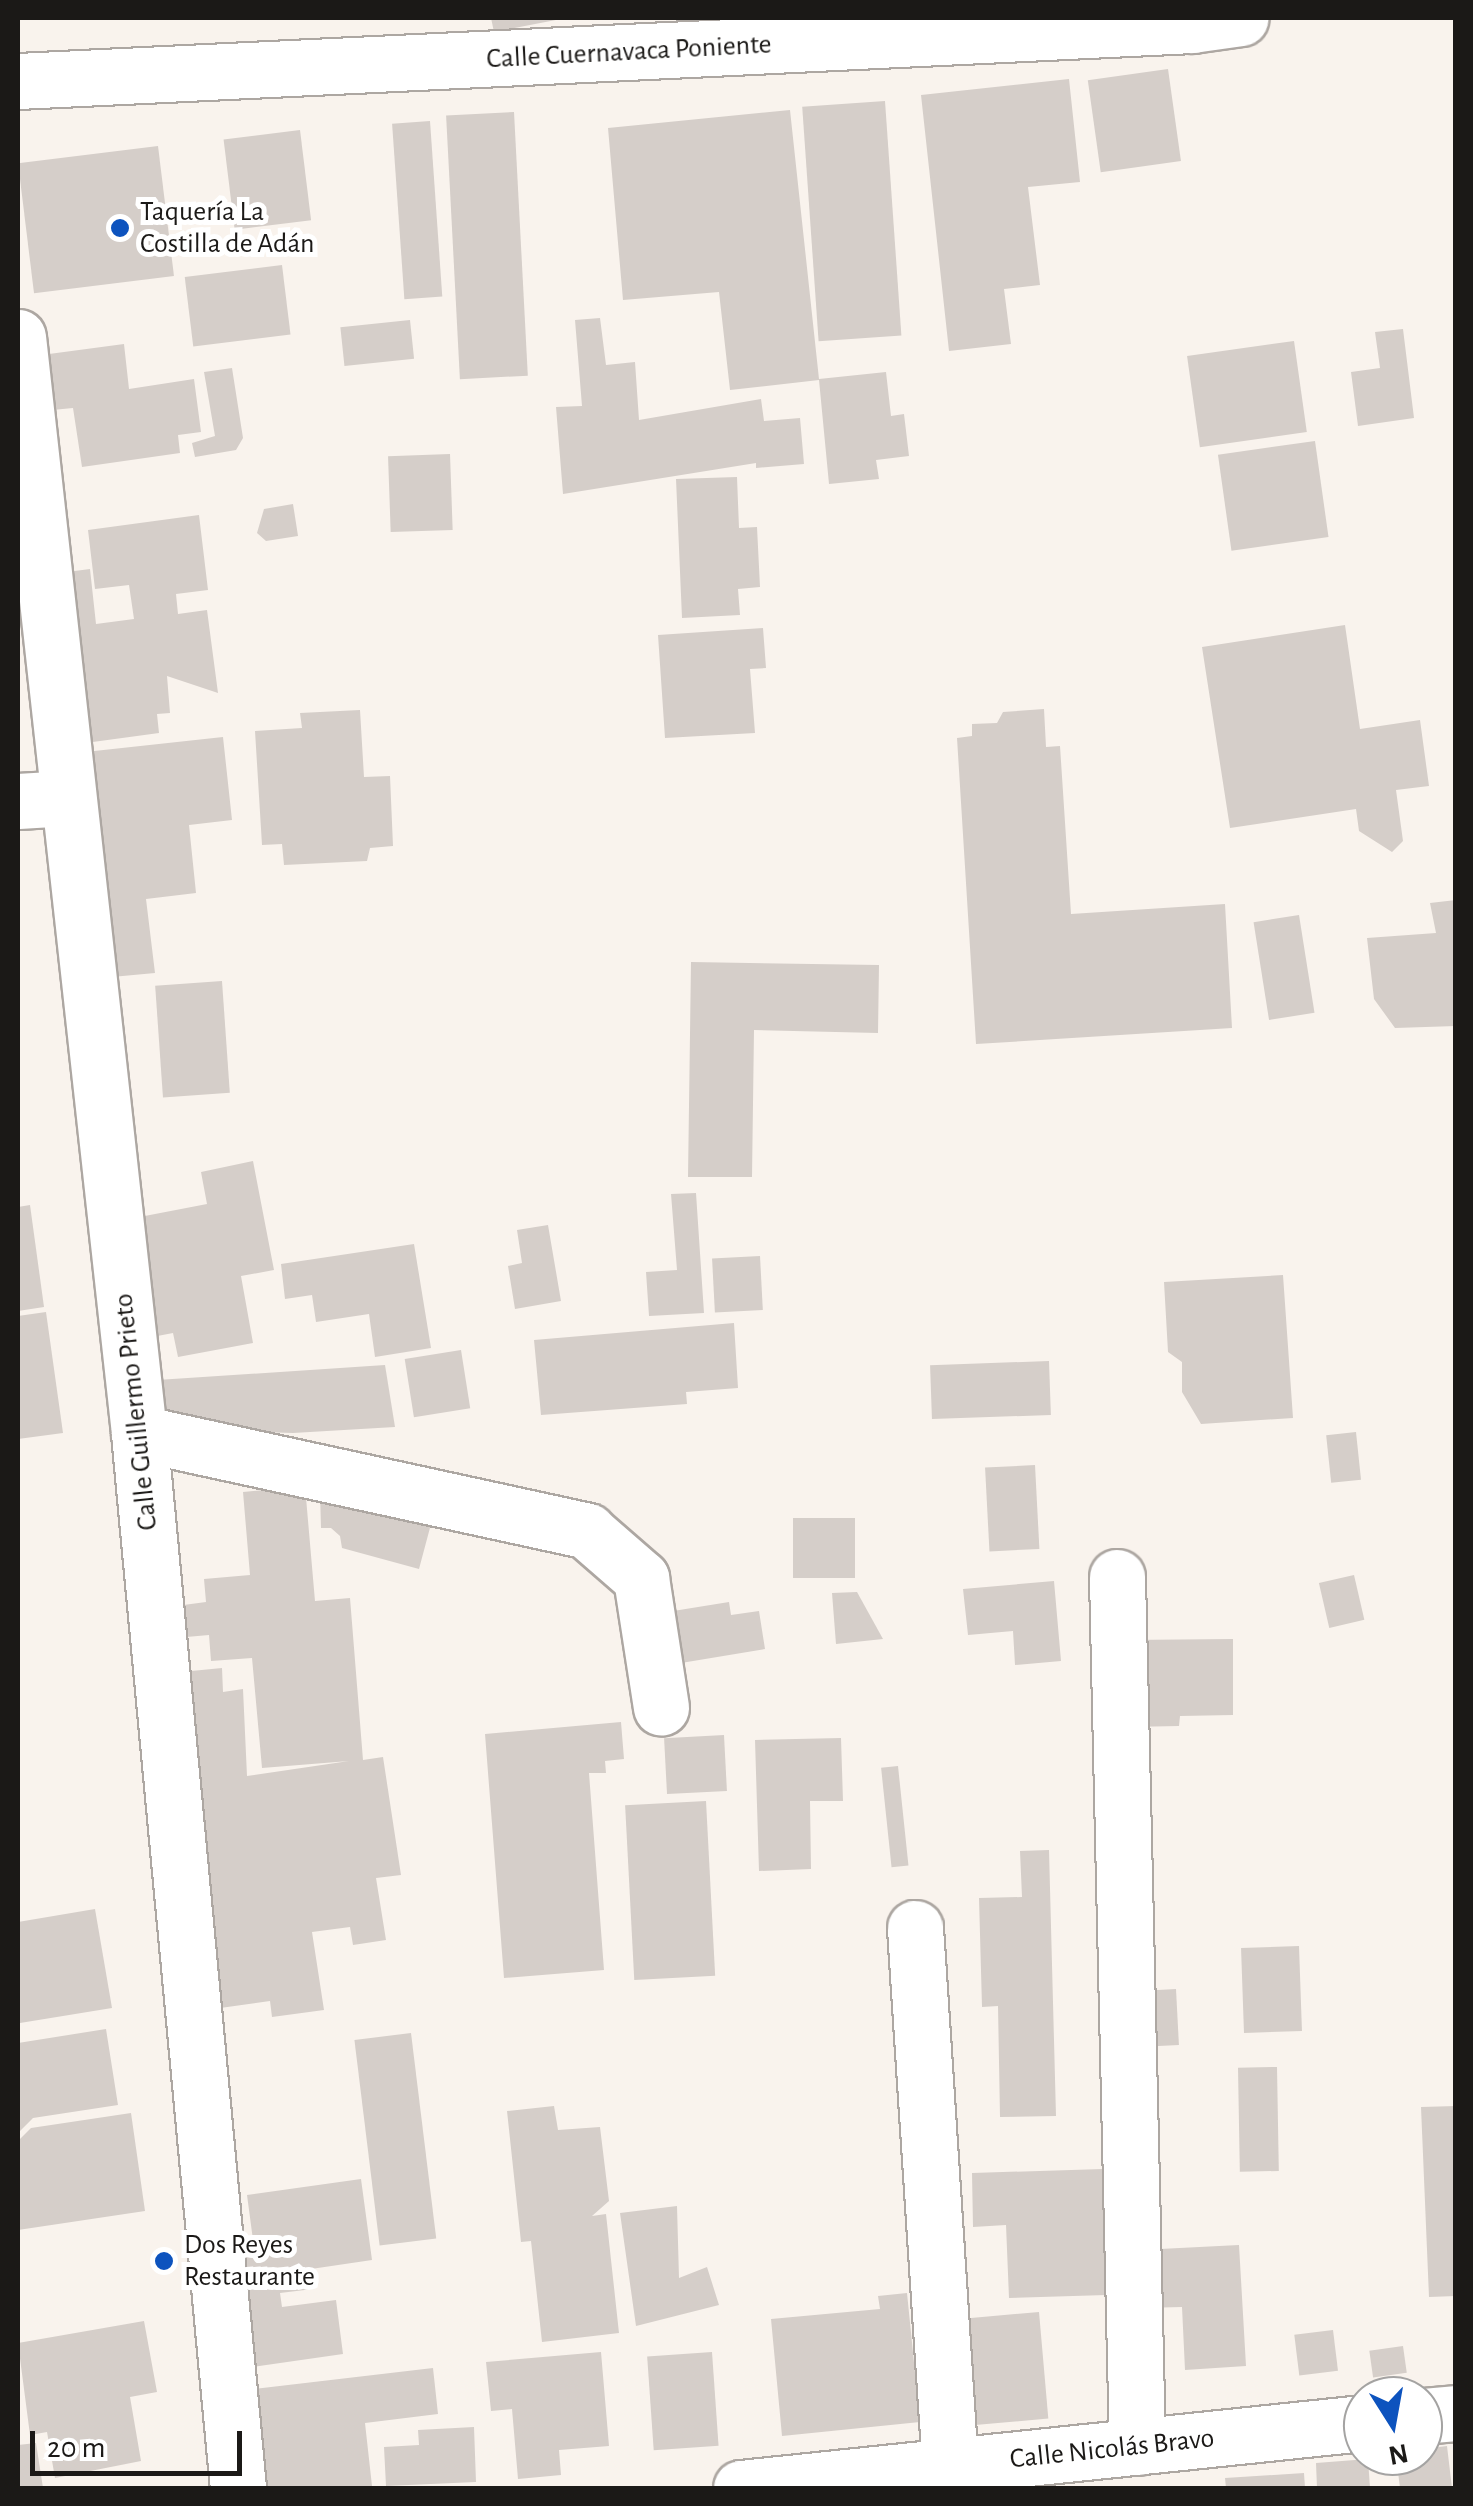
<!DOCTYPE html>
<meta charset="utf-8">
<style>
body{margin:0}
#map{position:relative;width:1473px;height:2506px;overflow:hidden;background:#f9f3ed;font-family:"Alegreya Sans",sans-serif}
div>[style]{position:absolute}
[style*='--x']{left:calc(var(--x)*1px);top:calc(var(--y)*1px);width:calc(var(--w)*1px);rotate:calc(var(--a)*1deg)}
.building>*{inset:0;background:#d5cec9;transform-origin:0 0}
.roads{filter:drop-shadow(2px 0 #ada7a2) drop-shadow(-2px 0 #ada7a2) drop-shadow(0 2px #ada7a2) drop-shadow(0 -2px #ada7a2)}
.minor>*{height:55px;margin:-27.5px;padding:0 27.5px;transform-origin:27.5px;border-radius:27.5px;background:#fff}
.dots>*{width:28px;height:28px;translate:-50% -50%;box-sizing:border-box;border:5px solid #fff;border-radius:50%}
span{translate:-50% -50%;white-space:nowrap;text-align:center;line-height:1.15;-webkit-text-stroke:10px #fff;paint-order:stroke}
.street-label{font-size:28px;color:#1b1917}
.poi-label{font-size:28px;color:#1b1917}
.left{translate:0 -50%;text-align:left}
.frame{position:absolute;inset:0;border:20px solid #1b1917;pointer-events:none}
.north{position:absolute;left:1343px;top:2376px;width:100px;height:100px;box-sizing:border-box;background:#fff;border:2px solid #a4a3a2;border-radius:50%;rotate:169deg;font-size:28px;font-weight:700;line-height:40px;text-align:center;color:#1b1917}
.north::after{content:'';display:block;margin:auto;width:35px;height:45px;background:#0d53be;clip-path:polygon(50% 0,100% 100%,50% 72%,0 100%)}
.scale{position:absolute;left:30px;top:2431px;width:212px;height:45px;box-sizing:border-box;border:5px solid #1b1917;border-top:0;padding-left:12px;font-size:30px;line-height:35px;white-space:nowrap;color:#1b1917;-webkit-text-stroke:8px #fff;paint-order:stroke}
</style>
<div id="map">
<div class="building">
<i style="clip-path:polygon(491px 18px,561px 18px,561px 19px,494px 32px)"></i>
<i style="left:1168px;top:69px;width:93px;height:81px;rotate:82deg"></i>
<i style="clip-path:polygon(1069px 79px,1080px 182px,1028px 187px,1040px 285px,1004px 289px,1011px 344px,949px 351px,921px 95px)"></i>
<i style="left:885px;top:101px;width:235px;height:83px;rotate:86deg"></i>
<i style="clip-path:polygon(790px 110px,819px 379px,886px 372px,891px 416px,904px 414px,909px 456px,876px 460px,879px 479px,829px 484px,819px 380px,730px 390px,719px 292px,623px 300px,608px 128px)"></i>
<i style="left:514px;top:112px;width:264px;height:68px;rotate:87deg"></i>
<i style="left:430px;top:121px;width:176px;height:38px;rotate:86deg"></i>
<i style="left:300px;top:130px;width:91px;height:77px;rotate:83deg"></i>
<i style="left:158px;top:146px;width:131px;height:141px;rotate:83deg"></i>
<i style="left:282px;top:265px;width:70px;height:98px;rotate:83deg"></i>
<i style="clip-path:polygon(600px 318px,606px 365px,635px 362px,639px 420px,761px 399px,764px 421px,800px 418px,804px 464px,756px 468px,756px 463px,563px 494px,556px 407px,582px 406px,575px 320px)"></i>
<i style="left:410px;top:320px;width:39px;height:70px;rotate:84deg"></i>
<i style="clip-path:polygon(1403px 329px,1414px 418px,1358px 426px,1351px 372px,1380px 368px,1375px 332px)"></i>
<i style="left:1294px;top:341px;width:92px;height:108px;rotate:82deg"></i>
<i style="clip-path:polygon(124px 344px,129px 389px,194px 379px,201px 432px,178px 435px,180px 453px,82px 467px,73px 408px,42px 411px,34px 356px)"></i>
<i style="clip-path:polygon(232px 368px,243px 438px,236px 450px,195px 457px,192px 443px,215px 436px,204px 372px)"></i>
<i style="left:1315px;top:441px;width:97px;height:98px;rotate:82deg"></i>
<i style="left:450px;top:454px;width:76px;height:62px;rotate:88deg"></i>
<i style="clip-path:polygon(737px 477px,739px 528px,757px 527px,760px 587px,738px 589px,740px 615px,682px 618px,676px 479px)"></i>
<i style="clip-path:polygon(293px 504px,298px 536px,266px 541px,257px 533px,264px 509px)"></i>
<i style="clip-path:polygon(199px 515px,208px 590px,176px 594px,178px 614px,207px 610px,218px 693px,167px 676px,170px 713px,157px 714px,159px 733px,78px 744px,44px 575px,90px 569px,96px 624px,134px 619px,129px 585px,95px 589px,88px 530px)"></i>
<i style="clip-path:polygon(1345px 625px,1360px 729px,1420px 720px,1429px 786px,1396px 790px,1403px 841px,1392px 852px,1359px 831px,1356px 809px,1230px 828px,1202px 647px)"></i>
<i style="clip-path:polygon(763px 628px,766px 668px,750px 669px,755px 733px,665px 738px,658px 635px)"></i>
<i style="clip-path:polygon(1044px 709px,1046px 747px,1060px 746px,1071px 914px,1225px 904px,1232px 1028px,976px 1044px,957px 738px,972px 736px,972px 724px,997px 723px,1003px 712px)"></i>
<i style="clip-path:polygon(360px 710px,364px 777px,390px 776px,393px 846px,370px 848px,367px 861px,284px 865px,282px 844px,262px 845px,255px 731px,302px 728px,300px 713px)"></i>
<i style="clip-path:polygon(223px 737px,232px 820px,189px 825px,196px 893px,146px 899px,155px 973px,101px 978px,76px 753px)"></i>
<i style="clip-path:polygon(1456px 900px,1456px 1026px,1395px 1028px,1374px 999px,1367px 938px,1436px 933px,1430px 903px)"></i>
<i style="left:1299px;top:915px;width:99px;height:46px;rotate:81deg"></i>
<i style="clip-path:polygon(691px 962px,879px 965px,878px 1033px,754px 1030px,752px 1177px,688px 1177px)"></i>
<i style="left:222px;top:981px;width:112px;height:67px;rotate:86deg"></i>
<i style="clip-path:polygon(253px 1161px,274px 1270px,241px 1276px,253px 1343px,178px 1357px,173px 1333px,147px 1338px,124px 1220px,207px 1204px,201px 1172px)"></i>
<i style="clip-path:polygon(696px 1193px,704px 1313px,649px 1316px,646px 1272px,677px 1270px,671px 1194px)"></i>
<i style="clip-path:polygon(30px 1205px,44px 1307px,18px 1311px,18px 1207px)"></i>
<i style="clip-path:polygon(548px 1225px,561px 1301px,515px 1309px,508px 1266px,522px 1263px,517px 1230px)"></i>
<i style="clip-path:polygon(414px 1244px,431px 1348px,375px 1357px,369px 1314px,316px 1322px,312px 1295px,285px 1299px,281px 1264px)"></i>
<i style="left:760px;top:1256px;width:54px;height:48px;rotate:87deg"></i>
<i style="clip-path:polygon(1283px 1275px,1293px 1418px,1201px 1424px,1182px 1392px,1182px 1362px,1168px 1352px,1164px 1282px)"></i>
<i style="clip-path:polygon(46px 1312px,63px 1433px,18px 1439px,18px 1316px)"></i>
<i style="clip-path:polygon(734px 1323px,738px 1388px,686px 1392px,687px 1404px,541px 1415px,534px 1340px)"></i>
<i style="left:461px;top:1350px;width:59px;height:57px;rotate:81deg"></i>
<i style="left:1049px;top:1361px;width:54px;height:119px;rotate:88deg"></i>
<i style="clip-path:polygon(385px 1365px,395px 1427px,293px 1433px,149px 1428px,142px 1381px)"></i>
<i style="left:1356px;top:1432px;width:48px;height:30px;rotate:84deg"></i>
<i style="left:1035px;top:1465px;width:84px;height:50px;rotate:87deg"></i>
<i style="clip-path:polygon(305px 1486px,315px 1601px,350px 1598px,363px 1760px,383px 1757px,401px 1875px,376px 1878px,386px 1940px,353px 1945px,350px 1927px,312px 1932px,324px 2010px,272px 2017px,270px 2001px,213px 2009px,171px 1673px,222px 1668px,223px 1692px,243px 1689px,247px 1776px,349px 1761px,262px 1768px,252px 1658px,211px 1661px,209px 1635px,175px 1638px,161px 1608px,206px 1602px,204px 1579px,250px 1575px,243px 1492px)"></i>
<i style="clip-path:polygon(320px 1492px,431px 1524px,419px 1569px,342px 1548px,340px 1536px,331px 1528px,321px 1528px)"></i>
<i style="left:793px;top:1518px;width:62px;height:60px"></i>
<i style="left:1354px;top:1575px;width:46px;height:36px;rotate:77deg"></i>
<i style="clip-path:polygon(1054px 1581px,1061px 1661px,1015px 1665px,1013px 1631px,968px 1635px,963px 1589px)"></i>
<i style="clip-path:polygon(857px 1592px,883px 1639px,836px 1644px,832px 1593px)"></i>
<i style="clip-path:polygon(729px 1602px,731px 1615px,759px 1611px,765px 1649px,675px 1664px,667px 1612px)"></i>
<i style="clip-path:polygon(1233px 1639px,1233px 1715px,1180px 1716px,1179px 1726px,1128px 1727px,1127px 1640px)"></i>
<i style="clip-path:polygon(621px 1722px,624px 1759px,605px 1761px,606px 1773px,589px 1773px,604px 1970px,504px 1978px,485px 1734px)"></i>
<i style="left:724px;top:1735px;width:56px;height:60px;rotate:87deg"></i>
<i style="clip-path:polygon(841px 1738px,843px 1801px,810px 1801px,811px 1869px,759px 1871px,755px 1740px)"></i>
<i style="left:898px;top:1766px;width:100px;height:17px;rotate:84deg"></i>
<i style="left:706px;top:1801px;width:175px;height:81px;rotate:87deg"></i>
<i style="clip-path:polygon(1049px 1850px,1056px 2116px,1000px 2117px,998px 2006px,982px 2007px,979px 1898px,1022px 1897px,1020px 1851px)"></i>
<i style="clip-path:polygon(95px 1909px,112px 2008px,20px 2023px,18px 1922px)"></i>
<i style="left:1299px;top:1946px;width:85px;height:58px;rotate:88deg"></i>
<i style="left:1176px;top:1989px;width:56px;height:41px;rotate:87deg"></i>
<i style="clip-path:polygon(106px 2029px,118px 2105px,33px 2118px,18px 2133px,18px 2043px)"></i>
<i style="left:411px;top:2033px;width:207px;height:57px;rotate:83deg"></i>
<i style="left:1277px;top:2067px;width:104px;height:39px;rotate:89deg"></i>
<i style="clip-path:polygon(554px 2106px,558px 2130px,600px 2127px,609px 2201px,592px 2216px,606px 2214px,619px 2333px,542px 2342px,531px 2241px,521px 2242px,507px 2111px)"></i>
<i style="clip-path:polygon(1456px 2106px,1456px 2296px,1429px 2297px,1421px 2107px)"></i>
<i style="clip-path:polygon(131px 2113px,145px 2211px,18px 2230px,18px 2141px,31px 2128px)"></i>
<i style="clip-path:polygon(1103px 2169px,1106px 2295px,1009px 2298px,1006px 2225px,973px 2227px,972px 2173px)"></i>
<i style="clip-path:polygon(361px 2179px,372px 2260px,311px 2269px,313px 2289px,280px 2293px,282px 2307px,336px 2300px,343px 2354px,252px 2367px,238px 2257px,255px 2255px,247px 2195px)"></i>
<i style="clip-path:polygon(677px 2206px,679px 2278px,707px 2267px,719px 2305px,636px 2326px,620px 2213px)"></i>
<i style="clip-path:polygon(1239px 2245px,1246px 2366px,1185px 2370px,1182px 2307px,1142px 2308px,1140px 2250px)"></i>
<i style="clip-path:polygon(907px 2293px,920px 2422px,782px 2436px,771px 2319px,880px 2309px,878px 2296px)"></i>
<i style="left:1039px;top:2312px;width:107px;height:82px;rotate:85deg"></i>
<i style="clip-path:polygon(144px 2321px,157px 2392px,130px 2397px,141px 2461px,55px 2478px,47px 2432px,30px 2435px,18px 2343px)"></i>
<i style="left:1333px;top:2330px;width:41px;height:39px;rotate:83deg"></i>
<i style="left:1403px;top:2346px;width:27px;height:34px;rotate:82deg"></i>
<i style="clip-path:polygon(601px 2352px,609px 2446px,559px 2450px,561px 2475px,518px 2479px,512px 2409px,491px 2411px,486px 2362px)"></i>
<i style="left:712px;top:2352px;width:94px;height:65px;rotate:86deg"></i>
<i style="clip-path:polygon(433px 2368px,438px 2414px,365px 2423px,372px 2486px,257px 2488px,245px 2390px)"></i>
<i style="clip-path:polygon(474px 2427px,476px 2482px,386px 2486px,384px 2447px,419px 2445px,418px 2430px)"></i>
<i style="clip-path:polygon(36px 2443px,43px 2488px,18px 2488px,18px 2445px)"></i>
<i style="clip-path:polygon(1447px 2446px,1452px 2488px,1400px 2488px,1396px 2456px,1423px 2456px,1423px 2449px)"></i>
<i style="clip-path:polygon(1368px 2459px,1370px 2488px,1317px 2488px,1316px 2463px)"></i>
<i style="clip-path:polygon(1304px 2473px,1305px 2488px,1226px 2488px,1225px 2478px)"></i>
</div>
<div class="roads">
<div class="minor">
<i style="--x:18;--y:81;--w:1175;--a:-2.73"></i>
<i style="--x:1192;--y:25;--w:49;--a:-8.1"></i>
<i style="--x:18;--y:337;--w:1103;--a:83.7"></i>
<i style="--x:139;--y:1433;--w:1060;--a:84.64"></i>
<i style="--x:18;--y:801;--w:50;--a:-3.4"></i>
<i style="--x:139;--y:1433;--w:459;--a:12.3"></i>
<i style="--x:587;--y:1531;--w:72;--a:41"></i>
<i style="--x:641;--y:1578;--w:131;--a:81.2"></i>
<i style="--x:1117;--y:1577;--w:870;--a:88.68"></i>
<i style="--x:915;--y:1928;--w:539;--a:86.28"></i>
<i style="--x:1423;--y:2416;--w:33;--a:-5"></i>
<i style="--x:741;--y:2488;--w:625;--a:-5.97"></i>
</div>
</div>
<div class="dots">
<i style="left:120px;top:228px;background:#0d53be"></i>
<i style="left:164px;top:2261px;background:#0d53be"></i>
</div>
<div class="street-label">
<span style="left:629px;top:52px;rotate:-3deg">Calle Cuernavaca Poniente</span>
<span style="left:136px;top:1412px;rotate:-96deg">Calle Guillermo Prieto</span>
<span style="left:1112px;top:2449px;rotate:-6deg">Calle Nicolás Bravo</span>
</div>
<div class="poi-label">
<span class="left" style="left:140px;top:228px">Taquería La<br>Costilla de Adán</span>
<span class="left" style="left:184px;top:2261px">Dos Reyes<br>Restaurante</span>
</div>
<div class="frame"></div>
<div class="north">N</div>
<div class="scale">20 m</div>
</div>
